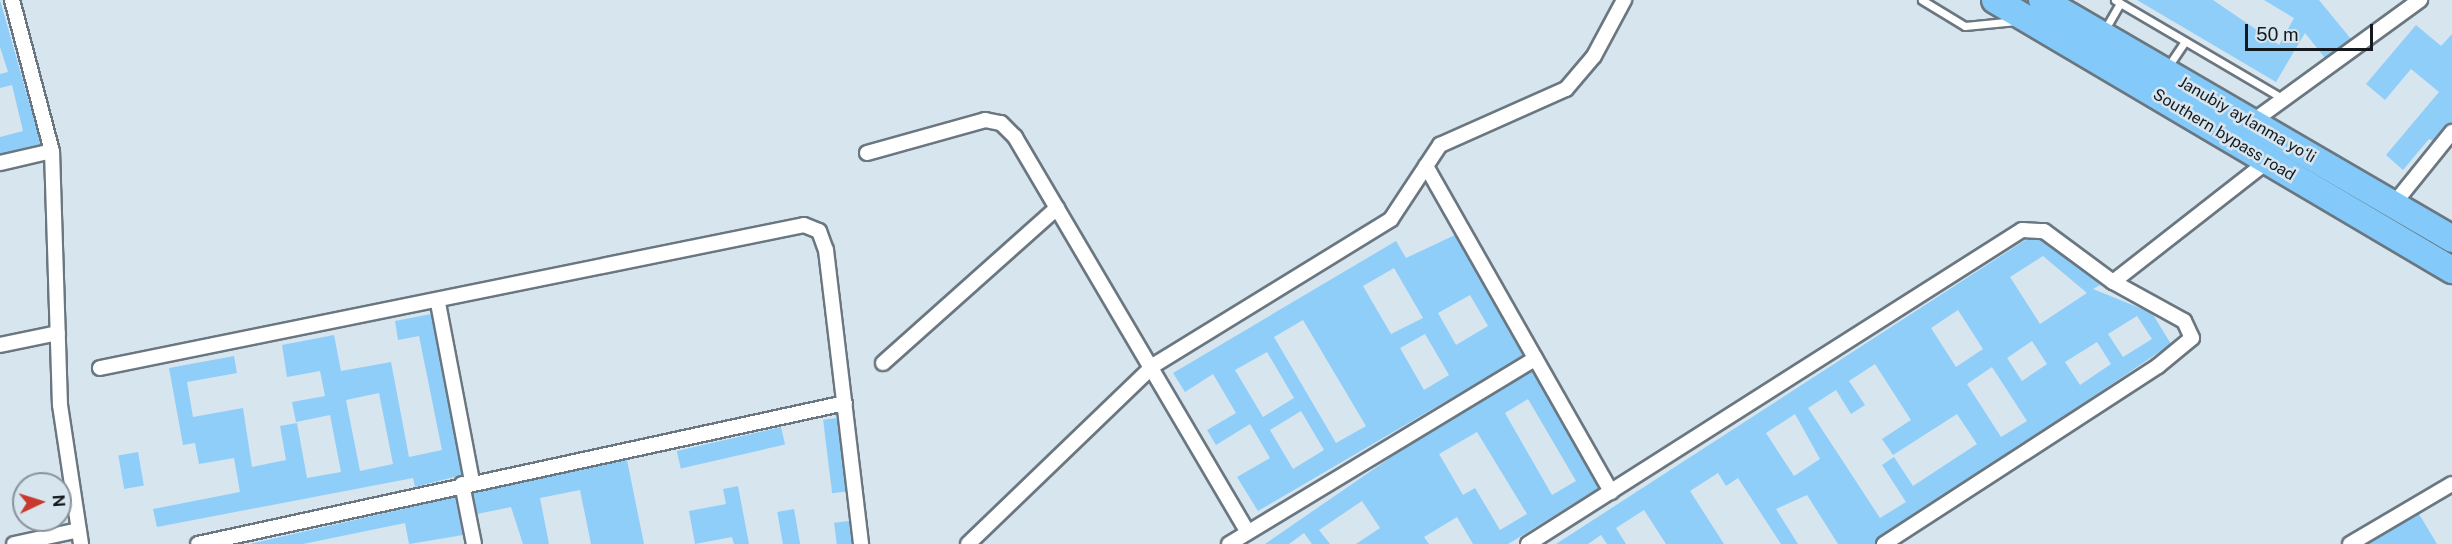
<!DOCTYPE html>
<meta charset="utf-8">
<style>
body{margin:0}
#map{position:relative;width:2452px;height:544px;overflow:hidden;background:#d7e5ef;font-family:"Public Sans",sans-serif}
div>[style]{position:absolute}
[style*='--x']{left:calc(var(--x)*1px);top:calc(var(--y)*1px);width:calc(var(--w)*1px);rotate:calc(var(--a)*1deg)}
.building>*{inset:0;background:#8fcef9;transform-origin:0 0}
.roads{filter:drop-shadow(2px 0 #6a7780) drop-shadow(-2px 0 #6a7780) drop-shadow(0 2px #6a7780) drop-shadow(0 -2px #6a7780)}
.lane>*{height:7px;margin:-3.5px;padding:0 3.5px;transform-origin:3.5px;border-radius:3.5px;background:#fff}
.street>*{height:14px;margin:-7px;padding:0 7px;transform-origin:7px;border-radius:7px;background:#fff}
.highway>*{height:26px;margin:-13px;padding:0 13px;transform-origin:13px;border-radius:13px;background:#83cafa}
span{translate:-50% -50%;white-space:nowrap;text-align:center;line-height:1.15;-webkit-text-stroke:5px #d7e5ef;paint-order:stroke}
.street-label{font-size:16px;color:#14191d}
.north{position:absolute;left:12px;top:472px;width:60px;height:60px;box-sizing:border-box;background:#d7e5ef;border:2px solid #89939b;border-radius:50%;rotate:86deg;font-size:16px;font-weight:700;line-height:24px;text-align:center;color:#14191d}
.north::after{content:'';display:block;margin:auto;width:21px;height:27px;background:#c73a2d;clip-path:polygon(50% 0,100% 100%,50% 72%,0 100%)}
.scale{position:absolute;left:2245px;top:24px;width:128px;height:27px;box-sizing:border-box;border:3px solid #14191d;border-top:0;padding-left:8px;font-size:18px;line-height:21px;white-space:nowrap;color:#14191d;-webkit-text-stroke:4px #d7e5ef;paint-order:stroke}
</style>
<div id="map">
<div class="building">
<i style="clip-path:polygon(0 0,41px 144px,0 154px,0 137px,23px 131px,12px 85px,0 88px,0 74px,8px 72px,0 47px)"></i>
<i style="clip-path:polygon(2137px 0,2213px 0,2279px 45px,2294px 18px,2264px 0,2319px 0,2351px 39px,2325px 58px,2305px 33px,2276px 82px)"></i>
<i style="clip-path:polygon(2416px 25px,2441px 46px,2452px 34px,2452px 123px,2433px 141px,2429px 139px,2403px 170px,2386px 155px,2439px 92px,2411px 69px,2385px 100px,2366px 84px)"></i>
<i style="clip-path:polygon(evenodd,1455px 235px,1523px 356px,1258px 511px,1237px 477px,1270px 458px,1250px 424px,1216px 445px,1207px 430px,1236px 413px,1213px 374px,1185px 392px,1173px 373px,1396px 241px,1406px 258px,1455px 235px,1394px 268px,1423px 318px,1391px 334px,1363px 286px,1394px 268px,1455px 235px,1470px 295px,1488px 326px,1456px 345px,1438px 313px,1470px 295px,1455px 235px,1303px 320px,1366px 426px,1336px 443px,1274px 337px,1303px 320px,1455px 235px,1425px 334px,1449px 375px,1424px 390px,1400px 348px,1425px 334px,1455px 235px,1267px 352px,1294px 398px,1263px 417px,1235px 370px,1267px 352px,1455px 235px,1301px 411px,1324px 450px,1293px 469px,1270px 430px,1301px 411px)"></i>
<i style="clip-path:polygon(evenodd,2027px 239px,2041px 240px,2092px 277px,2100px 285px,2093px 289px,2152px 313px,2171px 344px,1875px 544px,1838px 544px,1807px 495px,1776px 509px,1798px 544px,1781px 544px,1738px 478px,1726px 486px,1718px 473px,1690px 491px,1724px 544px,1666px 544px,1644px 510px,1616px 528px,1626px 544px,1607px 544px,1601px 535px,1588px 544px,1556px 544px,2027px 239px,2043px 256px,2087px 293px,2040px 324px,2010px 277px,2043px 256px,2027px 239px,1958px 310px,1983px 349px,1956px 367px,1931px 328px,1958px 310px,2027px 239px,2137px 316px,2152px 339px,2123px 357px,2108px 334px,2137px 316px,2027px 239px,2032px 341px,2047px 364px,2022px 381px,2007px 358px,2032px 341px,2027px 239px,2097px 342px,2111px 364px,2080px 385px,2065px 362px,2097px 342px,2027px 239px,1875px 364px,1911px 420px,1882px 439px,1893px 455px,1957px 414px,1977px 444px,1913px 486px,1894px 457px,1882px 465px,1906px 502px,1880px 518px,1808px 408px,1836px 390px,1851px 414px,1865px 405px,1849px 381px,1875px 364px,2027px 239px,1992px 367px,2027px 421px,2001px 437px,1967px 384px,1992px 367px,2027px 239px,1795px 414px,1820px 459px,1794px 476px,1766px 433px,1795px 414px)"></i>
<i style="clip-path:polygon(evenodd,431px 314px,462px 475px,415px 487px,413px 478px,157px 527px,153px 509px,240px 492px,234px 458px,199px 464px,195px 443px,183px 445px,169px 368px,234px 356px,237px 373px,187px 382px,193px 417px,243px 408px,252px 467px,286px 460px,280px 426px,297px 423px,307px 478px,341px 472px,330px 415px,296px 422px,292px 402px,325px 396px,320px 371px,287px 377px,282px 345px,334px 335px,341px 371px,391px 362px,409px 457px,442px 450px,419px 336px,398px 340px,395px 321px,431px 314px,379px 393px,393px 464px,360px 471px,346px 400px,379px 393px)"></i>
<i style="clip-path:polygon(evenodd,1532px 371px,1599px 488px,1508px 544px,1473px 544px,1457px 517px,1424px 537px,1429px 544px,1356px 544px,1380px 528px,1362px 501px,1319px 530px,1330px 544px,1312px 544px,1304px 533px,1289px 544px,1265px 544px,1400px 451px,1532px 371px,1528px 399px,1576px 481px,1552px 495px,1505px 413px,1528px 399px,1532px 371px,1477px 432px,1527px 514px,1500px 530px,1475px 488px,1463px 495px,1439px 454px,1477px 432px)"></i>
<i style="left:837px;top:418px;width:74px;height:14px;rotate:83deg"></i>
<i style="left:781px;top:427px;width:18px;height:107px;rotate:77deg"></i>
<i style="left:138px;top:452px;width:34px;height:20px;rotate:80deg"></i>
<i style="clip-path:polygon(627px 460px,644px 544px,591px 544px,580px 490px,540px 498px,549px 544px,523px 544px,511px 507px,477px 514px,473px 493px)"></i>
<i style="clip-path:polygon(738px 486px,749px 544px,734px 544px,732px 537px,695px 544px,689px 511px,726px 504px,723px 489px)"></i>
<i style="clip-path:polygon(455px 497px,463px 535px,409px 544px,405px 523px,303px 544px,250px 544px)"></i>
<i style="left:794px;top:509px;width:36px;height:17px;rotate:80deg"></i>
<i style="clip-path:polygon(2419px 514px,2437px 544px,2368px 544px)"></i>
<i style="left:849px;top:521px;width:23px;height:15px;rotate:83deg"></i>
</div>
<div class="roads">
<div class="lane">
<i style="--x:1922;--y:0;--w:50;--a:31.2"></i>
<i style="--x:1965;--y:26;--w:51;--a:-5.6"></i>
<i style="--x:2115;--y:0;--w:196;--a:30.4"></i>
<i style="--x:2104;--y:31;--w:32;--a:-60"></i>
<i style="--x:2167;--y:68;--w:32;--a:-56"></i>
</div>
<div class="street">
<i style="--x:12;--y:0;--w:156;--a:75.2"></i>
<i style="--x:52;--y:151;--w:254;--a:88.2"></i>
<i style="--x:60;--y:405;--w:141;--a:81.4"></i>
<i style="--x:2252;--y:122;--w:208;--a:-36"></i>
<i style="--x:867;--y:153;--w:123;--a:-15.6"></i>
<i style="--x:985;--y:120;--w:16;--a:11"></i>
<i style="--x:1001;--y:123;--w:20;--a:45"></i>
<i style="--x:1015;--y:137;--w:455;--a:59.5"></i>
<i style="--x:0;--y:163;--w:53;--a:-13"></i>
<i style="--x:1426;--y:166;--w:375;--a:60.4"></i>
<i style="--x:2393;--y:205;--w:94;--a:-51.1"></i>
<i style="--x:438;--y:303;--w:181;--a:79.2"></i>
<i style="--x:0;--y:345;--w:59;--a:-11.7"></i>
<i style="--x:883;--y:363;--w:233;--a:-41.7"></i>
<i style="--x:100;--y:368;--w:718;--a:-11.48"></i>
<i style="--x:804;--y:225;--w:16;--a:22"></i>
<i style="--x:819;--y:231;--w:20;--a:70"></i>
<i style="--x:826;--y:250;--w:296;--a:83.2"></i>
<i style="--x:462;--y:484;--w:61;--a:78.7"></i>
<i style="--x:14;--y:544;--w:66;--a:-12.2"></i>
<i style="--x:198;--y:544;--w:662;--a:-12.29"></i>
<i style="--x:968;--y:544;--w:258;--a:-43.9"></i>
<i style="--x:1154;--y:365;--w:278;--a:-31.6"></i>
<i style="--x:1391;--y:219;--w:89;--a:-56.5"></i>
<i style="--x:1440;--y:145;--w:138;--a:-24"></i>
<i style="--x:1566;--y:89;--w:43;--a:-49.7"></i>
<i style="--x:1594;--y:56;--w:64;--a:-61.8"></i>
<i style="--x:1229;--y:544;--w:358;--a:-31.2"></i>
<i style="--x:1528;--y:544;--w:585;--a:-32.44"></i>
<i style="--x:2022;--y:230;--w:22;--a:3"></i>
<i style="--x:2044;--y:231;--w:86;--a:36.5"></i>
<i style="--x:2113;--y:282;--w:197;--a:-38"></i>
<i style="--x:1884;--y:544;--w:327;--a:-33"></i>
<i style="--x:2158;--y:366;--w:44;--a:-39.5"></i>
<i style="--x:2192;--y:338;--w:19;--a:-115"></i>
<i style="--x:2184;--y:321;--w:81;--a:-151.2"></i>
<i style="--x:2350;--y:544;--w:118;--a:-30.5"></i>
</div>
<div class="highway">
<i style="--x:1995;--y:0;--w:531;--a:30.58"></i>
<i style="--x:2042;--y:0;--w:475;--a:30.2"></i>
</div>
</div>
<div class="street-label">
<span style="left:2247px;top:120px;rotate:30deg">Janubiy aylanma yoʻli</span>
<span style="left:2224px;top:135px;rotate:31deg">Southern bypass road</span>
</div>
<div class="north">N</div>
<div class="scale">50 m</div>
</div>
